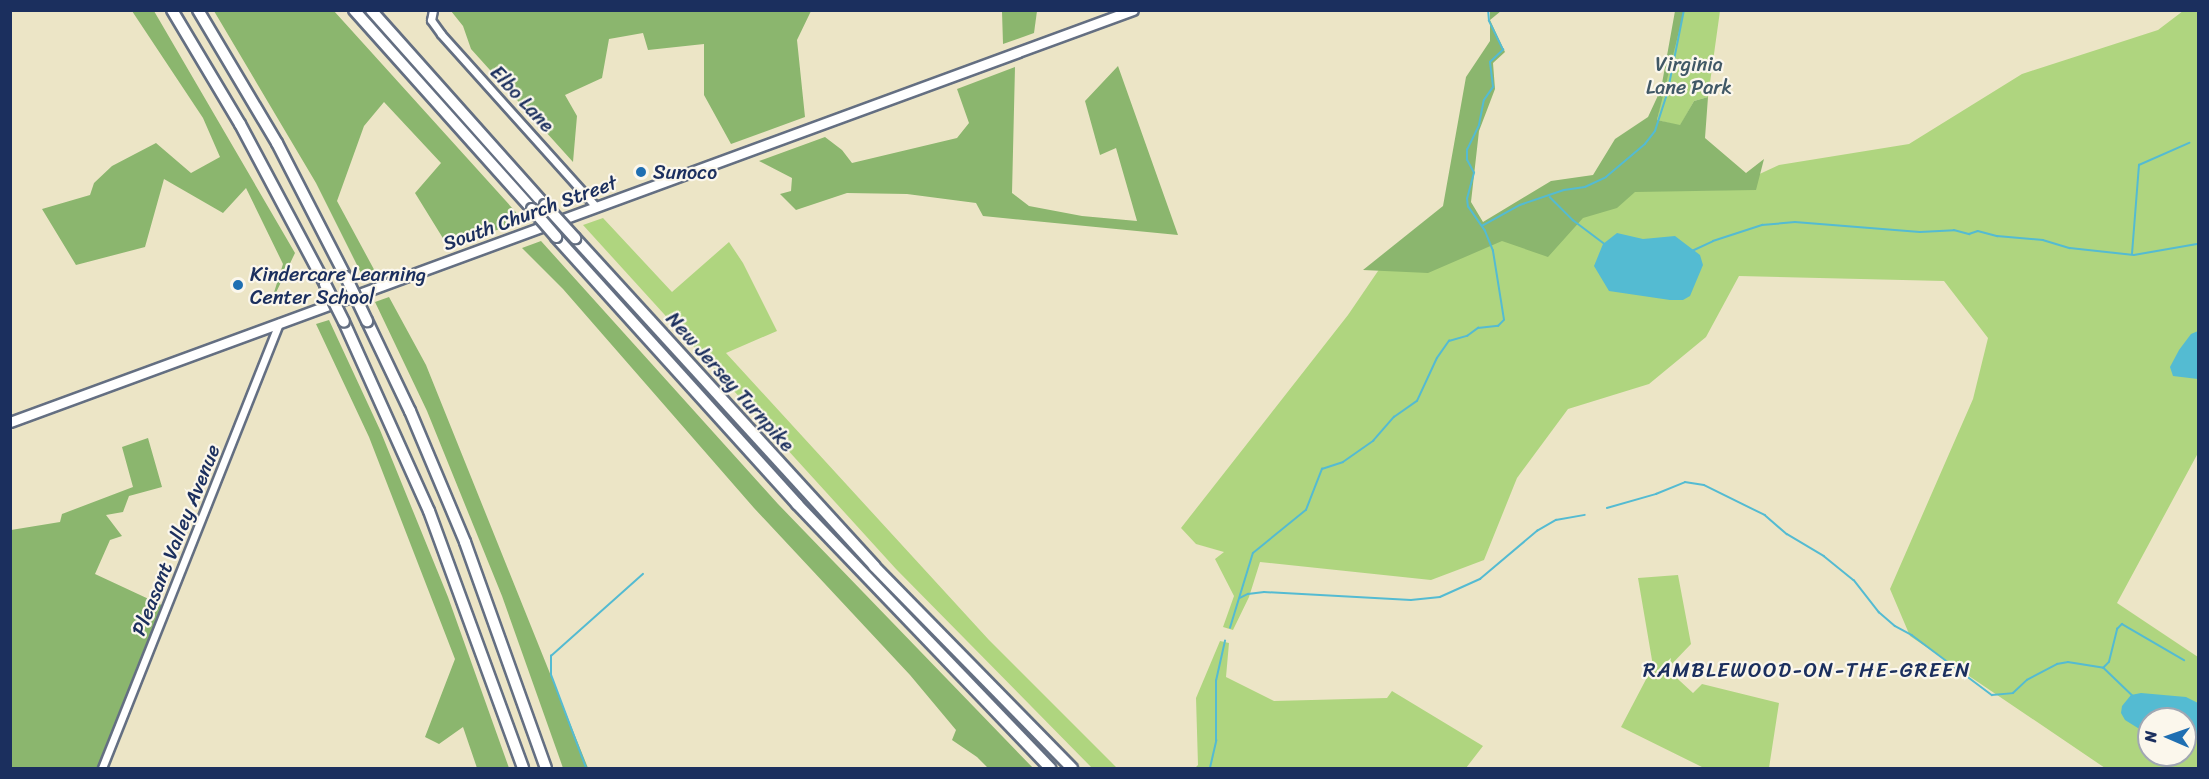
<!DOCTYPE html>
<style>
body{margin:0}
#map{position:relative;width:2209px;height:779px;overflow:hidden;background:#ece5c6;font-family:Sriracha,sans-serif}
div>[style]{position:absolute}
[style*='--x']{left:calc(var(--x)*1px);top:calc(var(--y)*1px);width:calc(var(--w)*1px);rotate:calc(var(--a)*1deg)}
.green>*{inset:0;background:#afd57f}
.forest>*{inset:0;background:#8bb66e}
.water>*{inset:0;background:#54bbd2}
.stream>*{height:1.5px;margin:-0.75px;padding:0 0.75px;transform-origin:0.75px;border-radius:0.75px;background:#54bbd2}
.roads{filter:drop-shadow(2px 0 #646f82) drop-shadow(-2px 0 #646f82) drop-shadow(0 2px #646f82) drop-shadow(0 -2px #646f82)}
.minor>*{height:7px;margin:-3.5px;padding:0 3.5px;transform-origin:3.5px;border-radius:3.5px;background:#fff}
.major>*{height:9px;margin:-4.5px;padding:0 4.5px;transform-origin:4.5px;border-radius:4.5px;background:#fff}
.highway>*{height:10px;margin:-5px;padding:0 5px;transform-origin:5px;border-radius:5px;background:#fff}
.bridges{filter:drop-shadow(2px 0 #646f82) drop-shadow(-2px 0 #646f82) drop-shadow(0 2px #646f82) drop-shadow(0 -2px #646f82)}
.highway-bridge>*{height:10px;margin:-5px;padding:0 5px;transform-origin:5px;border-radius:5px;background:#fff}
.dots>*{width:16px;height:16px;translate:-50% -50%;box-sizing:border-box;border:3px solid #fbf7ec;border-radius:50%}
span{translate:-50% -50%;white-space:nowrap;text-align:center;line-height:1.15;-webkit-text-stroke:4.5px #fbf7ec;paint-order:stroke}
.park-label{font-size:20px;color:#405866}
.street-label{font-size:20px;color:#1b2f5e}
.poi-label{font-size:20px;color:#1b2f5e}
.left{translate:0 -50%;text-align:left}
.neighbourhood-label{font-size:21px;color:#1b2f5e;letter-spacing:1.5px}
.frame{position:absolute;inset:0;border:12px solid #1b2f5e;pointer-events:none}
.north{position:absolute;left:2137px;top:707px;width:60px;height:60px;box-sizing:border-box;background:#fbf7ec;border:2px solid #a1a7b3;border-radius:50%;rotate:272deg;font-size:16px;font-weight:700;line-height:24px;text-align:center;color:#1b2f5e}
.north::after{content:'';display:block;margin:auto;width:21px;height:27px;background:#1f6fb2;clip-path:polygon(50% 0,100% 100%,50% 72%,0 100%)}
</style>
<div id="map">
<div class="green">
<i style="clip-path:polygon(1679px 11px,1720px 11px,1708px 97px,1694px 101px,1680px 126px,1657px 120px)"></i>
<i style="clip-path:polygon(evenodd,2183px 11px,2198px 11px,2198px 453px,2117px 603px,2198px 657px,2198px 768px,2105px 768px,1910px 636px,1890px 589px,1973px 399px,1988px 338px,1944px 281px,1739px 276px,1706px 337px,1649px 384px,1568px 409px,1517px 478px,1484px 560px,1431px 580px,1260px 562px,1249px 597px,1233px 630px,1223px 627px,1234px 596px,1215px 559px,1224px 552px,1196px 544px,1181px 528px,1348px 315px,1393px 249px,1635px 191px,1725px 190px,1779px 165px,1909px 144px,2022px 74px,2158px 30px,2183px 11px,2149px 719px,2185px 719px,2185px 755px,2149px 755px,2149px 719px)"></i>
<i style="clip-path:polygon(603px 218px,672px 292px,729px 242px,743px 263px,777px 331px,726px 353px,989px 640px,1117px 768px,1092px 768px,896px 569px,583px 225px)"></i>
<i style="clip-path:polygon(1678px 575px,1691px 644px,1667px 669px,1693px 693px,1702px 684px,1779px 703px,1769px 768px,1704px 768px,1621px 727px,1653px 666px,1638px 578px)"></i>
<i style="clip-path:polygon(1220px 641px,1229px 643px,1226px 677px,1274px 701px,1387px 698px,1392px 691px,1483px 746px,1466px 768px,1195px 768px,1198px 765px,1196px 698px)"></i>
</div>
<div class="forest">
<i style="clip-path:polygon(132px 11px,154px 11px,295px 253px,270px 305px,283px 264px,246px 188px,223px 213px,164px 179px,145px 247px,76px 265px,42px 209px,90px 195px,94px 183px,112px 166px,156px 143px,191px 173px,220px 157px,203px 118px)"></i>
<i style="clip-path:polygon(214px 11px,334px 11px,523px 220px,449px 248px,415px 193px,441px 163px,384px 102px,364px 126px,337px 201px,377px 275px,364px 279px,316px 183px)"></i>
<i style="clip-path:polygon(451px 11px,811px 11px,797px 40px,805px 117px,731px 144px,704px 95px,704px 44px,648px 50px,643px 33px,609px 39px,602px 78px,565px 95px,577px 116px,573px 162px,471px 49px,463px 26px)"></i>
<i style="clip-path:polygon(1002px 11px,1037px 11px,1034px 33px,1003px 44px)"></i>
<i style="clip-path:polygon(1490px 11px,1501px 11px,1490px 20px,1505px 52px,1493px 63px,1495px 89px,1479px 131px,1471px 202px,1483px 222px,1551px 181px,1593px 175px,1615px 139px,1648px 117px,1661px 89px,1675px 11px,1684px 11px,1657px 120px,1680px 125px,1694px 101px,1708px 97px,1705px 138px,1746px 173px,1764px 159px,1756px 190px,1635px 192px,1617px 208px,1583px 218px,1548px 257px,1502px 241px,1428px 273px,1363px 270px,1443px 206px,1466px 77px,1490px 41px)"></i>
<i style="clip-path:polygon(1118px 66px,1178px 235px,983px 216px,976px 203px,907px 194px,847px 193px,796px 210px,780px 194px,791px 191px,792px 178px,759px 161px,825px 137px,842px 150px,852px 163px,957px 138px,969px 123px,957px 89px,1015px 67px,1012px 193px,1029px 206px,1082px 216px,1137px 221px,1116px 148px,1100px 155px,1085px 101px)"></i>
<i style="clip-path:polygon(541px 241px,778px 504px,1033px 768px,988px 768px,977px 757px,952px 740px,956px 730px,910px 675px,754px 508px,563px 289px,522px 248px)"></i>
<i style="clip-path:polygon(389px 297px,426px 365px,588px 768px,563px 768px,502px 596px,427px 411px,375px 302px)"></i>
<i style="clip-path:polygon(329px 320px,380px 430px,448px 597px,509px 768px,477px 768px,463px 727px,439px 744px,425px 737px,455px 659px,369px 437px,316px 324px)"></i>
<i style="clip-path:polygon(148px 438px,162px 487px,129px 496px,123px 512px,106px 515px,122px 536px,110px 540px,95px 574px,168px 608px,103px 768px,11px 768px,11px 530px,60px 522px,62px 514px,133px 487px,122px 447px)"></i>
</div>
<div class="water">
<i style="clip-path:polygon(1617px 233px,1643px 239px,1675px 236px,1700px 255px,1703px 265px,1690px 296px,1683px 300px,1670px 300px,1609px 291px,1594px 266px,1603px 244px)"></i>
<i style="clip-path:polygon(2198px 331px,2198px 379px,2173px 376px,2170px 367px,2179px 350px,2191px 334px)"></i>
<i style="clip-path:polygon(2141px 693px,2186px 697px,2198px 703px,2198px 739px,2185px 745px,2185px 719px,2149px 719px,2149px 735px,2125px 720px,2121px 713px,2122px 706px,2131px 695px)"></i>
</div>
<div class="stream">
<i style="--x:1550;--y:197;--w:33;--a:45"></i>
<i style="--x:1573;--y:220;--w:39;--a:37"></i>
<i style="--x:1482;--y:226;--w:43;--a:-28.9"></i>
<i style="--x:1520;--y:205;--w:46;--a:-18.8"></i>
<i style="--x:1564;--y:190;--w:21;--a:-8"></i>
<i style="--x:1585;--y:187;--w:23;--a:-25"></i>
<i style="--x:1606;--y:177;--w:51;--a:-40.2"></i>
<i style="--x:1645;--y:144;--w:16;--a:-52"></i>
<i style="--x:1655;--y:131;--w:38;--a:-72"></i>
<i style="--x:1667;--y:95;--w:87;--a:-78.7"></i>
<i style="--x:1692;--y:251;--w:23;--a:-25"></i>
<i style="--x:1713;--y:241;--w:52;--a:-18.1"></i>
<i style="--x:1762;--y:225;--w:33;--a:-5"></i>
<i style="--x:1795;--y:222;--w:125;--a:4.6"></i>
<i style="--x:1920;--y:232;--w:34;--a:-3"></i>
<i style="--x:1954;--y:230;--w:16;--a:15"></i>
<i style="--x:1969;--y:234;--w:9;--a:-18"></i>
<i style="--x:1978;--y:231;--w:20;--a:15"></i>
<i style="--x:1997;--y:236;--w:46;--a:5"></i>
<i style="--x:2043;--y:240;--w:28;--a:17"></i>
<i style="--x:2070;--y:248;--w:64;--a:6.2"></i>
<i style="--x:2134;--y:255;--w:65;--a:-9.8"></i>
<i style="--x:2132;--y:254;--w:89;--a:-85.5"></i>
<i style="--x:2139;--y:165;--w:55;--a:-23.7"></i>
<i style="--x:1607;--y:508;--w:51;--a:-15.9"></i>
<i style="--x:1656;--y:494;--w:31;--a:-22"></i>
<i style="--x:1685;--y:482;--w:19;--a:9"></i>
<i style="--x:1704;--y:485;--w:68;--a:26.2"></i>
<i style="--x:1765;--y:515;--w:29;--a:41"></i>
<i style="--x:1787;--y:534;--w:43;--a:30.7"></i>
<i style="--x:1824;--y:556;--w:38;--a:39"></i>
<i style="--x:1854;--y:580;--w:41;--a:52"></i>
<i style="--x:1879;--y:612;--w:21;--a:41"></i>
<i style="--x:1895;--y:626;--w:19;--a:28"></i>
<i style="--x:1912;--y:635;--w:100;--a:36.9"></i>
<i style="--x:1992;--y:695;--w:21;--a:-5"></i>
<i style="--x:2013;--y:693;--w:19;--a:-43"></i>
<i style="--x:2027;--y:680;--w:34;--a:-28"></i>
<i style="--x:2057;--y:664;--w:11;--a:-10"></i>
<i style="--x:2068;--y:662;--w:36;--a:9"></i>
<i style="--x:2104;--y:668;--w:40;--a:44"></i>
<i style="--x:1240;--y:598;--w:9;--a:-27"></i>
<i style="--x:1248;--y:594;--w:16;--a:-7"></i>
<i style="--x:1264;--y:592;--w:147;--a:3.1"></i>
<i style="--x:1411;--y:600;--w:29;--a:-6"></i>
<i style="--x:1440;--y:597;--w:44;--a:-24.2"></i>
<i style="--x:1480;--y:579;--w:75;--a:-40.1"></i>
<i style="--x:1537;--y:531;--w:22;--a:-30"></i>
<i style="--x:1556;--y:520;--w:29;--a:-10"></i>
<i style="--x:1230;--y:628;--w:78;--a:-73"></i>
<i style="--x:1253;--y:553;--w:68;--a:-39.1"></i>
<i style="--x:1306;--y:510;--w:44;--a:-68.7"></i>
<i style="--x:1322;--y:469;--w:22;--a:-18"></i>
<i style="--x:1343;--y:462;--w:37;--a:-35"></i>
<i style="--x:1373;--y:441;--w:32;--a:-49"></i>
<i style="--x:1394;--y:417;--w:28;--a:-35"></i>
<i style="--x:1417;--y:401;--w:47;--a:-65.1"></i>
<i style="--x:1437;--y:358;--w:21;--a:-55"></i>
<i style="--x:1449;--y:341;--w:19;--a:-16"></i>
<i style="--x:1467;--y:336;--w:14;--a:-36"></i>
<i style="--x:1478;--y:328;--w:20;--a:-6"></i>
<i style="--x:1498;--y:326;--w:8;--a:-45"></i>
<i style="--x:1504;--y:320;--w:70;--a:-99.1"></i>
<i style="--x:1493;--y:251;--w:22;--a:-112"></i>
<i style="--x:1485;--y:231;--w:29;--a:-125"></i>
<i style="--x:1468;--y:207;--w:8;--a:-97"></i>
<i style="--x:1467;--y:199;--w:27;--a:-75"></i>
<i style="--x:1474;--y:173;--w:15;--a:-118"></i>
<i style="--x:1467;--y:160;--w:10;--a:-90"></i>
<i style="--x:1467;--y:150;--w:28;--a:-64"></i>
<i style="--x:1479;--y:125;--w:25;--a:-79"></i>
<i style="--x:1484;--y:100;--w:16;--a:-55"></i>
<i style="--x:1493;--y:87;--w:25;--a:-97"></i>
<i style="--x:1490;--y:62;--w:18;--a:-43"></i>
<i style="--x:1503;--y:50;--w:32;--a:-116"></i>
<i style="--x:1489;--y:21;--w:11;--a:-95"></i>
<i style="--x:2103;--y:668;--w:8;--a:-45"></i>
<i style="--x:2109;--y:662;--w:34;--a:-76"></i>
<i style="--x:2117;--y:629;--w:7;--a:-45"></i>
<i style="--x:2122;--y:624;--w:72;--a:30.1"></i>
<i style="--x:586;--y:768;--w:99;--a:-110.6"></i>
<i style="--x:551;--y:675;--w:19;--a:-90"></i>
<i style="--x:551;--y:656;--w:123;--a:-41.7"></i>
<i style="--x:1210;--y:768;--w:28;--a:-77"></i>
<i style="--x:1216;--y:741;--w:60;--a:-90"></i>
<i style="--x:1216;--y:681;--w:41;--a:-77.3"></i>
</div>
<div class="roads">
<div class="minor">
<i style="--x:433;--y:10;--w:10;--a:101"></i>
<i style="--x:431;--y:20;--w:17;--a:54"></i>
<i style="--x:441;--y:34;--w:232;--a:48.1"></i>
<i style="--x:102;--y:768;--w:479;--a:-68.3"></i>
</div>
<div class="major">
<i style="--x:10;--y:422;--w:1196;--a:-20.15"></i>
</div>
<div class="highway">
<i style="--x:172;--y:10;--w:133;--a:59.2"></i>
<i style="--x:240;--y:124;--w:181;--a:62"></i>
<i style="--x:198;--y:10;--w:155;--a:59.3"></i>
<i style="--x:277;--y:143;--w:151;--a:62.8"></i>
<i style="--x:354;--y:10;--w:267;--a:48.2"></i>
<i style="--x:371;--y:10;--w:261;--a:48.3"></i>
<i style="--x:556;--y:237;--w:360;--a:47.9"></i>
<i style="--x:797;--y:504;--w:366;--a:46.2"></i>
<i style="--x:575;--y:238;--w:444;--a:47.6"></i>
<i style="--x:874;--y:566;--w:283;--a:45.6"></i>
<i style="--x:367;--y:321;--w:100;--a:64.5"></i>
<i style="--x:410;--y:411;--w:142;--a:67.2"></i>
<i style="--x:465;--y:542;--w:240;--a:70.3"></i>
<i style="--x:344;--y:322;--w:207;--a:65.8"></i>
<i style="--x:429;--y:511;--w:274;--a:69.9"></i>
</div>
</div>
<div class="bridges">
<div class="highway-bridge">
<i style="--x:545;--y:205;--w:45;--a:47.7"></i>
<i style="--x:532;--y:209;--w:37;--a:49"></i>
<i style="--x:346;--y:277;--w:49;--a:64.5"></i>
<i style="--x:325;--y:284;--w:42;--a:63.4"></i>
</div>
</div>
<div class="dots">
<i style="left:641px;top:172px;background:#1f6fb2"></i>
<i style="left:238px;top:285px;background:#1f6fb2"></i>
</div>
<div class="park-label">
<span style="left:1689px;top:76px">Virginia<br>Lane Park</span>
</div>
<div class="street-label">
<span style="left:522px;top:99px;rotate:47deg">Elbo Lane</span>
<span style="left:530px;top:213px;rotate:-20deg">South Church Street</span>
<span style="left:730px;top:382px;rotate:48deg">New Jersey Turnpike</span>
<span style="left:176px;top:540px;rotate:-68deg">Pleasant Valley Avenue</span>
</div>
<div class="poi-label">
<span class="left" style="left:653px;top:172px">Sunoco</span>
<span class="left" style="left:250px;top:286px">Kindercare Learning<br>Center School</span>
</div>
<div class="neighbourhood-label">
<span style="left:1807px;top:670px">RAMBLEWOOD-ON-THE-GREEN</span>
</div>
<div class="frame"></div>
<div class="north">N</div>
</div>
